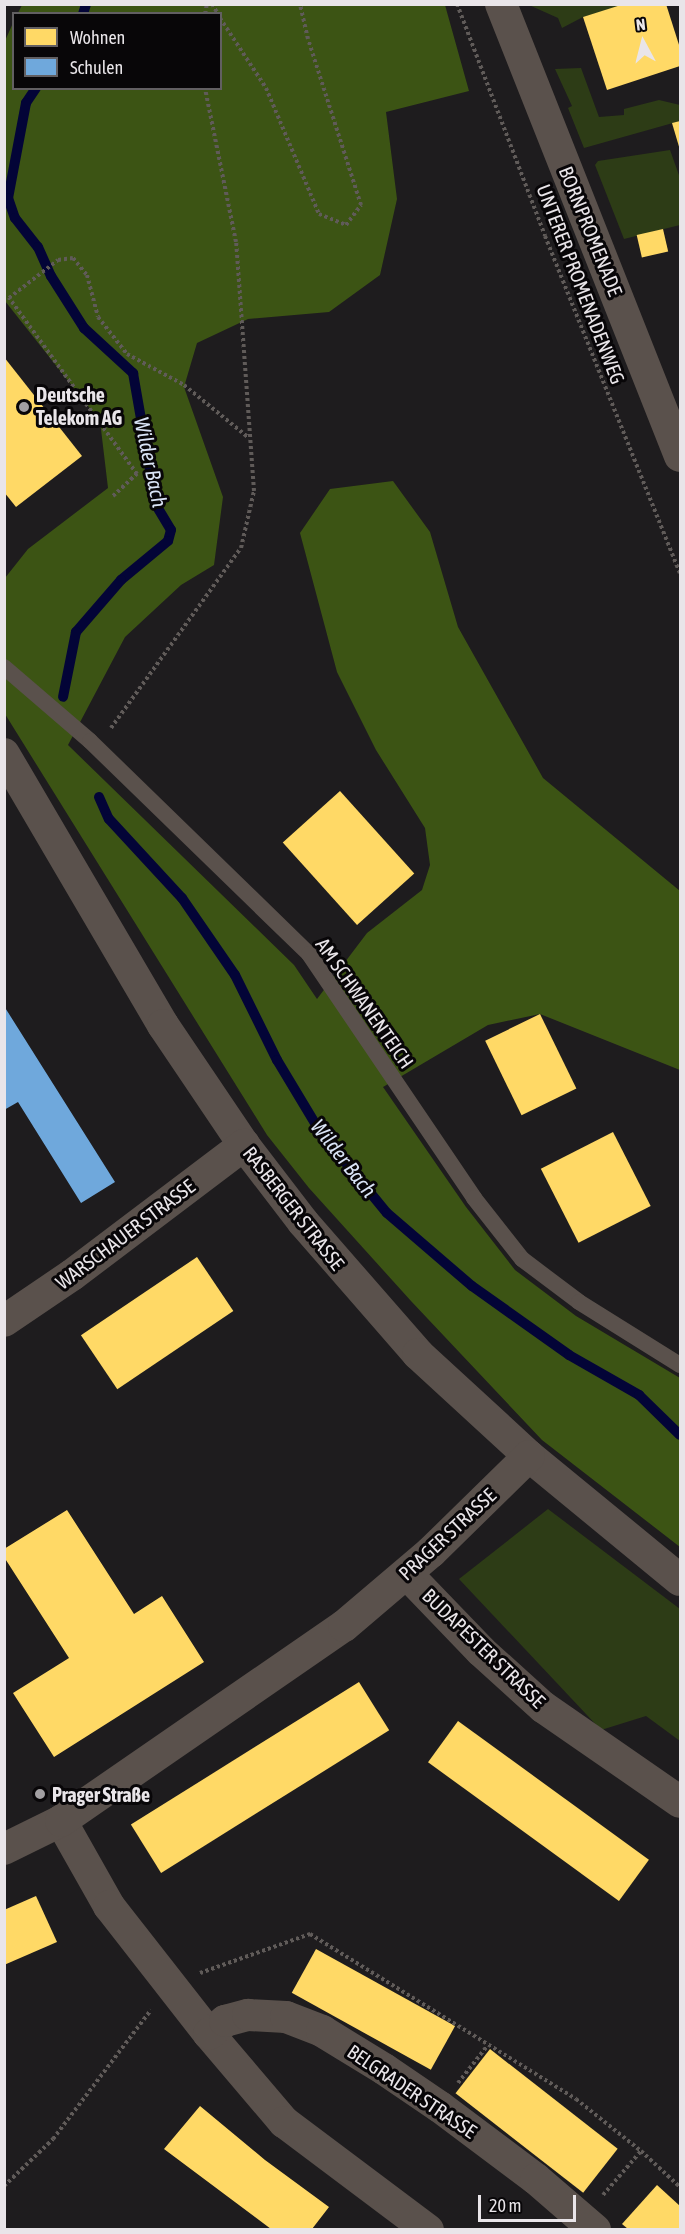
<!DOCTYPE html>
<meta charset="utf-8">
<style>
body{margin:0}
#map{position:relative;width:685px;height:2234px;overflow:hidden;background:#1e1c1e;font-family:"Asap Condensed",sans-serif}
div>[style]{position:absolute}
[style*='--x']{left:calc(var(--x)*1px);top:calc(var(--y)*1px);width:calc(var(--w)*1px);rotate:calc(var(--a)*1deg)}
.green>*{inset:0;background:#2d3c16}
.forest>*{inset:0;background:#3c5414}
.homes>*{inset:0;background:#ffd966;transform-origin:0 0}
.schools>*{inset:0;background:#6fa8dc}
.stream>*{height:10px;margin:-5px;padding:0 5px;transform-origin:5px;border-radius:5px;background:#030437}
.path>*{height:4px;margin-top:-2px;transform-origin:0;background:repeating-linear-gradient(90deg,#605b59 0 3px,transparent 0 6px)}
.service>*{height:16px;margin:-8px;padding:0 8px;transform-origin:8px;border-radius:8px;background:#5a514c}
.minor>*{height:32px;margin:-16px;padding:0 16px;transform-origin:16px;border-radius:16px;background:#5a514c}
.dots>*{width:16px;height:16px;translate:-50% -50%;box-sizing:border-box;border:3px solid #080608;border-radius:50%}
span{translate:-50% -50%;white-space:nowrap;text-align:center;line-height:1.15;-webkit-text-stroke:6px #080608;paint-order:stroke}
.street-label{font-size:20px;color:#e9e5e9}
.poi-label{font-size:20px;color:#e9e5e9;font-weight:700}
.left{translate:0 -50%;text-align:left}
.water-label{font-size:21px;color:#dae4f6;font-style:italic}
.frame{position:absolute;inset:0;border:6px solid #e9e5e9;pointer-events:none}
.legend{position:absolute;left:12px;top:12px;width:210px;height:78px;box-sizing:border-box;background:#080608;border:2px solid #625f62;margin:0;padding:8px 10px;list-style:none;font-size:18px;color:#e9e5e9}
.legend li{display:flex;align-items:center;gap:12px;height:30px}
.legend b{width:30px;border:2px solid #625f62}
.north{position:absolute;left:613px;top:12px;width:60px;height:60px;-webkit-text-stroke:4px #080608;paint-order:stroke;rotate:353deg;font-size:16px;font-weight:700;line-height:24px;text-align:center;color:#e9e5e9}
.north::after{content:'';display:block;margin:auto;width:21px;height:27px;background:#e9e5e9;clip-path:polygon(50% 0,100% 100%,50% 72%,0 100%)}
.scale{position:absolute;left:478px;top:2195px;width:98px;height:27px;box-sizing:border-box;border:3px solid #e9e5e9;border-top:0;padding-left:8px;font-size:18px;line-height:21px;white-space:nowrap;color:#e9e5e9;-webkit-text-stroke:4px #080608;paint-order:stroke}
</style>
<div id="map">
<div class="green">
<i style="clip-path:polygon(529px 5px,624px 5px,583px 17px,562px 28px,558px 18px)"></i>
<i style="clip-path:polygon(581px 68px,599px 117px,624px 115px,624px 109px,659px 100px,680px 105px,680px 121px,584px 148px,568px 108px,572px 106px,555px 69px)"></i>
<i style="clip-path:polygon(670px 150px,680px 178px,680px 225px,624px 239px,595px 165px,598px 161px)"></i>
<i style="clip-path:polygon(548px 1509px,680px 1609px,680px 1741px,646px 1716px,601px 1730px,459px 1579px)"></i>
</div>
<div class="forest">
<i style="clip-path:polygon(22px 5px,445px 5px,469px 91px,386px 112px,397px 199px,380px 275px,329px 312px,248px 319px,197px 343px,184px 387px,223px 497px,214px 565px,181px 585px,125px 637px,68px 745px,294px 965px,317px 999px,367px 933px,422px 890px,430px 865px,425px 828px,376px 750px,337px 672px,300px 533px,330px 489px,393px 481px,430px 532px,458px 627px,543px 778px,680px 891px,680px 1070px,540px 1014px,488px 1025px,383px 1087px,466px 1207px,515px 1270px,576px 1316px,680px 1378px,680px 1547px,542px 1440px,411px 1301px,309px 1188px,267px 1135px,5px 714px,5px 578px,28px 549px,108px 488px,100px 421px,5px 301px,4px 43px,13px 23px,14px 88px,220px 88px,220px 14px,18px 13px)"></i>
</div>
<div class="homes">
<i style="clip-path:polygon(624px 4px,666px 4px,680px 48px,680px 66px,607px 90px,583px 17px)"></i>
<i style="clip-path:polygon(680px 121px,680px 150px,672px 123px)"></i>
<i style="left:663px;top:229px;width:23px;height:27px;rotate:77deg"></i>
<i style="clip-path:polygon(4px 357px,82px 456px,16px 507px,4px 492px)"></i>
<i style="left:340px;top:791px;width:111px;height:77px;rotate:48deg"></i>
<i style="left:540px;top:1014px;width:83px;height:61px;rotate:64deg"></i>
<i style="left:613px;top:1132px;width:83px;height:81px;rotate:63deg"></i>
<i style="left:197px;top:1257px;width:65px;height:140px;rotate:56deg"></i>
<i style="clip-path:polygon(67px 1510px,134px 1614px,162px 1596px,204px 1662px,54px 1757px,13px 1693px,69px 1658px,4px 1557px,4px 1549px)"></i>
<i style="left:359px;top:1682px;width:57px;height:269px;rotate:58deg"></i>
<i style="left:458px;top:1721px;width:236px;height:51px;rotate:36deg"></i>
<i style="clip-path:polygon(36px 1896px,57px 1942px,4px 1965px,4px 1910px)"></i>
<i style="left:316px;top:1949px;width:159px;height:50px;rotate:29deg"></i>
<i style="left:490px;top:2049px;width:162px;height:56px;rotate:38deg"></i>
<i style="clip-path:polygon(200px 2106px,265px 2160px,329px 2207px,312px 2229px,271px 2229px,164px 2149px)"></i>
<i style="clip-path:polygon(657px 2185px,680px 2206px,680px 2229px,628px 2229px,622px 2224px)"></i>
</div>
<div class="schools">
<i style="clip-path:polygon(4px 1006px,115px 1182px,81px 1203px,18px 1102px,4px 1110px)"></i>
</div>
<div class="stream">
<i style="--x:83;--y:14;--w:10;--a:-73"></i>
<i style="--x:36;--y:88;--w:18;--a:124"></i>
<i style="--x:26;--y:103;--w:97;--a:100.7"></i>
<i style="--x:8;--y:198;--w:21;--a:71"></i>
<i style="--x:15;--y:218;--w:37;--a:52"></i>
<i style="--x:38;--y:247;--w:32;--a:66"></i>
<i style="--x:51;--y:276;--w:62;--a:57.6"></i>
<i style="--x:84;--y:328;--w:67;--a:42.6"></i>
<i style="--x:133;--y:373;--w:134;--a:80.1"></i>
<i style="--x:156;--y:505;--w:29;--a:59"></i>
<i style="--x:171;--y:530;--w:11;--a:105"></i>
<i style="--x:168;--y:541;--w:61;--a:140.3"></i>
<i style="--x:121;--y:580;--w:69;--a:130.9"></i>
<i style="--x:76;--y:632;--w:66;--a:101.3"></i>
<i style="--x:99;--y:797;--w:24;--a:66"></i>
<i style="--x:109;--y:819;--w:108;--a:47.3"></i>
<i style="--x:182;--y:898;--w:93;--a:55.5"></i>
<i style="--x:235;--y:975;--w:95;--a:63.7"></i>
<i style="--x:277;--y:1060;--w:82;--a:59"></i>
<i style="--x:319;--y:1130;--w:107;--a:50.7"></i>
<i style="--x:387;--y:1213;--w:112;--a:40.7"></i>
<i style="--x:472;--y:1286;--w:119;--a:35.4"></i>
<i style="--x:569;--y:1355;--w:81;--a:29.7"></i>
<i style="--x:639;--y:1395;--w:57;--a:44.3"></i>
</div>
<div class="path">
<i style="--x:212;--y:4;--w:12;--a:59"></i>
<i style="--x:457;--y:4;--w:248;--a:69.2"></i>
<i style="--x:545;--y:236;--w:363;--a:68.2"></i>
<i style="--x:205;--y:14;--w:10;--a:-79"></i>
<i style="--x:220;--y:18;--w:84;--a:56.7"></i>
<i style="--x:266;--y:88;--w:137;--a:67.2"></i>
<i style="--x:319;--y:214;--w:29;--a:22"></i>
<i style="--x:346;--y:225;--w:25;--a:-53"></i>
<i style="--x:361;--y:205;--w:174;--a:-107.7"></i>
<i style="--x:308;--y:39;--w:36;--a:-103"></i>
<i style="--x:113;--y:496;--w:33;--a:-43"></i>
<i style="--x:137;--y:474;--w:218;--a:-126"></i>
<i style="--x:9;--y:298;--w:62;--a:-37.8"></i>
<i style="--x:58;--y:260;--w:15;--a:-8"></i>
<i style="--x:73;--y:258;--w:22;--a:51"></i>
<i style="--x:87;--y:275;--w:43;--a:75.3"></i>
<i style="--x:98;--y:317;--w:47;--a:51.9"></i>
<i style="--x:127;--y:354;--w:65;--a:28.5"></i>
<i style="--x:184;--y:385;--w:84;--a:39.2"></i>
<i style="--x:111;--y:728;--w:222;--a:-54.2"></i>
<i style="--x:241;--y:548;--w:58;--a:-77.2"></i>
<i style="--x:254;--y:491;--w:250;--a:-94.1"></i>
<i style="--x:236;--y:242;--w:157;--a:-101.4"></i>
<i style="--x:200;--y:1973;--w:117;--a:-19.5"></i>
<i style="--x:310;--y:1934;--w:313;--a:31.8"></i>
<i style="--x:576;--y:2099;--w:83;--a:38.7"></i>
<i style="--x:641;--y:2151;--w:53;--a:42.7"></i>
<i style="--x:458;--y:2083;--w:48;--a:-51.7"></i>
<i style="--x:4;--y:2186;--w:68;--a:-43.8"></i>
<i style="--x:53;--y:2139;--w:162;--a:-52.8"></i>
<i style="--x:603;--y:2195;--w:58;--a:-49.2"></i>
</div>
<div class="service">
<i style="--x:4;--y:667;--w:113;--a:40.7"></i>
<i style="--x:90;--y:741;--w:305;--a:44.2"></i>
<i style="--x:309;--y:954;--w:295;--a:55.9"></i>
<i style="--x:474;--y:1198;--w:78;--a:51.8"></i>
<i style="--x:522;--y:1259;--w:71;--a:37"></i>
<i style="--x:579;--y:1302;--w:119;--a:32"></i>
</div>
<div class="minor">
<i style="--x:501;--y:4;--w:486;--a:68.4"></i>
<i style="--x:4;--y:754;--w:314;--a:59.6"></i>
<i style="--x:163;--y:1025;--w:145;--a:56"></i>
<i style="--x:244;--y:1145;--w:97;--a:52.5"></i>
<i style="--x:303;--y:1222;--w:175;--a:48.9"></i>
<i style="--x:418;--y:1354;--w:151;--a:42.6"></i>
<i style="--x:529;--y:1456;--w:195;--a:39.4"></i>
<i style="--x:4;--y:1321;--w:82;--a:-34.1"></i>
<i style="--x:72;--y:1275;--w:216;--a:-37.1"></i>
<i style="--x:407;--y:1574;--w:107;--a:46.1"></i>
<i style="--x:481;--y:1651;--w:84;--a:42.1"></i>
<i style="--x:543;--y:1707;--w:167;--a:34.7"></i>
<i style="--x:61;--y:1821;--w:98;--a:60.5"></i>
<i style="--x:109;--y:1906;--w:162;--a:52"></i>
<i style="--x:209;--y:2034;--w:116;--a:49.6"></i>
<i style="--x:284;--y:2122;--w:180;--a:36.9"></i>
<i style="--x:4;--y:1849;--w:64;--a:-26.2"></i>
<i style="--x:61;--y:1821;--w:344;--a:-34.6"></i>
<i style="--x:344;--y:1626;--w:114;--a:-40.4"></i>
<i style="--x:431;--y:1552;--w:137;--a:-44.4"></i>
<i style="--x:209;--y:2034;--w:21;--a:-39"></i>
<i style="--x:225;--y:2021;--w:24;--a:-15"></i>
<i style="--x:248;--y:2015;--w:38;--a:3"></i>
<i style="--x:286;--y:2017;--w:39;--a:21"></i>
<i style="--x:322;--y:2031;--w:73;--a:31.5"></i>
<i style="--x:384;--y:2069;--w:68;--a:34.2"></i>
<i style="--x:440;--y:2107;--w:120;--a:36.9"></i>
<i style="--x:536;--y:2179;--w:78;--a:40.8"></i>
</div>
<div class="dots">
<i style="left:24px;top:407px;background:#a29fa2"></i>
<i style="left:40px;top:1794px;background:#a29fa2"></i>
</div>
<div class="street-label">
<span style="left:591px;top:231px;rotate:68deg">BORNPROMENADE</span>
<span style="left:581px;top:284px;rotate:69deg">UNTERER PROMENADENWEG</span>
<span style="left:365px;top:1003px;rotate:55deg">AM SCHWANENTEICH</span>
<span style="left:294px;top:1208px;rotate:52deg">RASBERGER STRASSE</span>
<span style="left:125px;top:1234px;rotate:-37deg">WARSCHAUER STRASSE</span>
<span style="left:447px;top:1534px;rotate:-43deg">PRAGER STRASSE</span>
<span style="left:484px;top:1648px;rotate:44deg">BUDAPESTER STRASSE</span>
<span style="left:412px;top:2091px;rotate:34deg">BELGRADER STRASSE</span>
</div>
<div class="poi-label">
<span class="left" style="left:36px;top:406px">Deutsche<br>Telekom AG</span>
<span class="left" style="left:52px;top:1794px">Prager Straße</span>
</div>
<div class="water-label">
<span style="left:151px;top:462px;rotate:78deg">Wilder Bach</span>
<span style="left:344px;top:1158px;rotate:52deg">Wilder Bach</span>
</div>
<div class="frame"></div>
<ul class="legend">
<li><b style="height:16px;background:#ffd966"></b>Wohnen</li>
<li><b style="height:16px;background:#6fa8dc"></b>Schulen</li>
</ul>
<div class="north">N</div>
<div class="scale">20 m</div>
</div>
